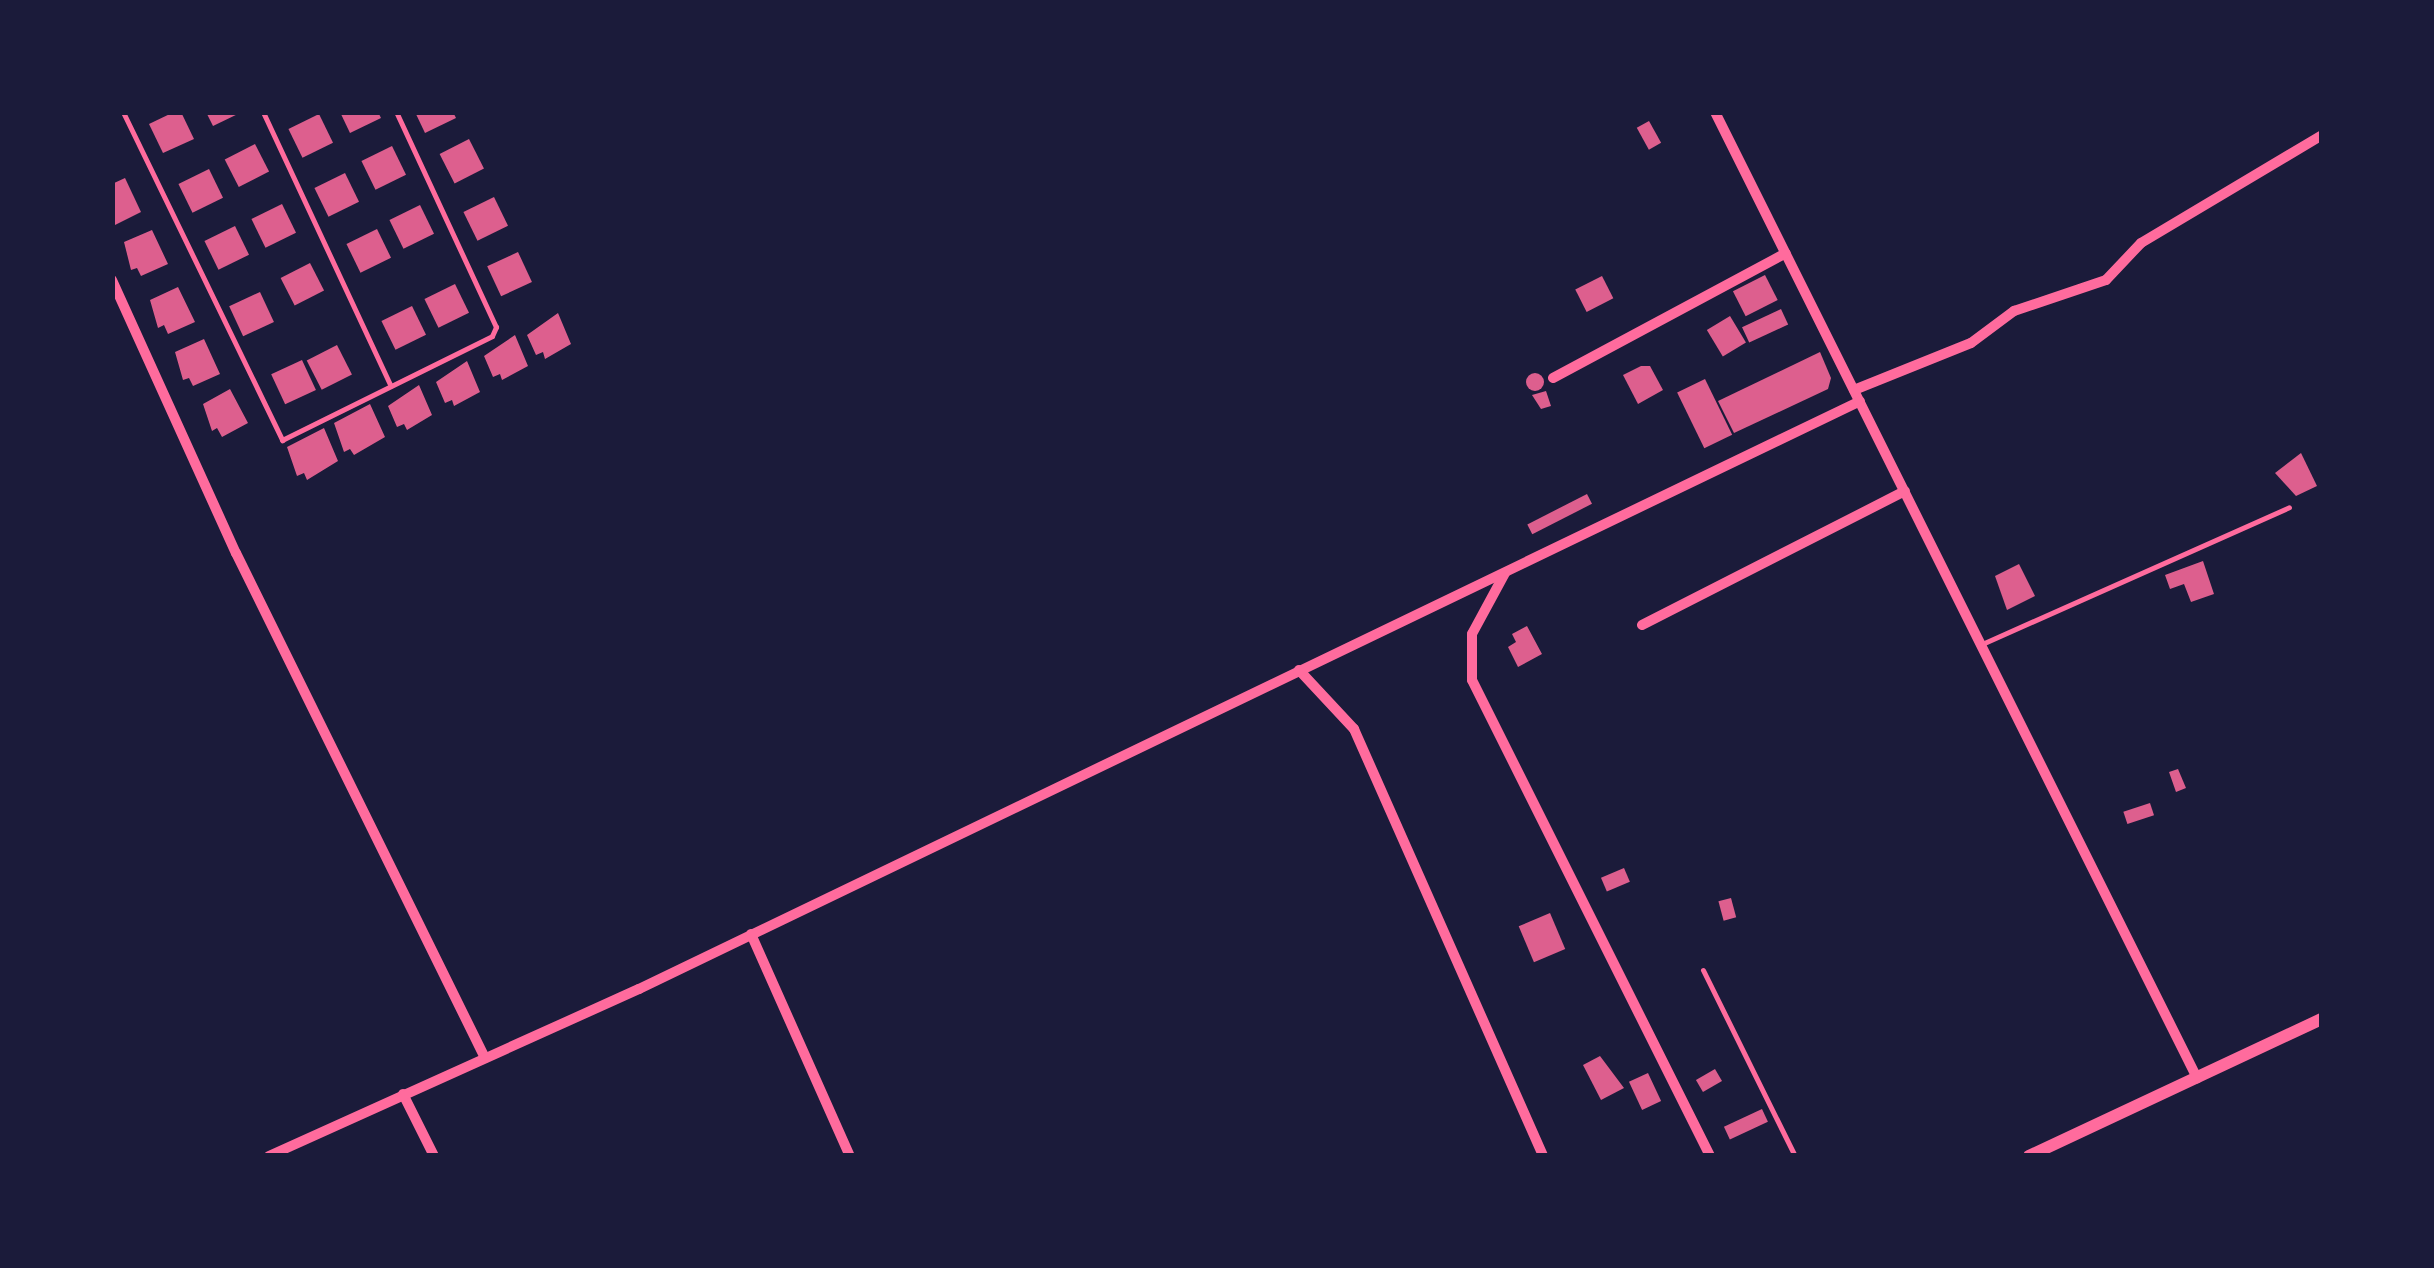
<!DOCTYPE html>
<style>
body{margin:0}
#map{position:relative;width:2434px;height:1268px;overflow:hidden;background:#1b1b3a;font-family:"Exo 2",sans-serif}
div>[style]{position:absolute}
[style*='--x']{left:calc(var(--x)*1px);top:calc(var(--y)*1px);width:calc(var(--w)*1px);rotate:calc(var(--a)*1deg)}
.building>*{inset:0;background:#dd5f8e;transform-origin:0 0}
.round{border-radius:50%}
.service>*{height:5px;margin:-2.5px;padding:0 2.5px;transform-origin:2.5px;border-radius:2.5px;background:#ff6b9d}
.minor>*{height:10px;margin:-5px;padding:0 5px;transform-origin:5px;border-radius:5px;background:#ff6b9d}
.tertiary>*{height:12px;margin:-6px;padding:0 6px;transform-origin:6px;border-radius:6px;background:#ff6b9d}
span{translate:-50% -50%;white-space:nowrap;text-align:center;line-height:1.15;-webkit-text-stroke:9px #1b1b3a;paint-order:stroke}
.frame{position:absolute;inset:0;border:115px solid #1b1b3a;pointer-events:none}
</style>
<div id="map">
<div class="building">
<i style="clip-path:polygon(174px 112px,181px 112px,194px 139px,163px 153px,149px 124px)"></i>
<i style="clip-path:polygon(206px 112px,242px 112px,213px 126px)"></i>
<i style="clip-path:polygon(340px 112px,378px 112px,381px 118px,350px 133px)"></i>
<i style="clip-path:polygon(415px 112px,453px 112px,456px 118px,425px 133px)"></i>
<i style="left:319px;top:114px;width:32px;height:34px;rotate:64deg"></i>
<i style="left:1649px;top:121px;width:25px;height:14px;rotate:61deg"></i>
<i style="left:469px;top:139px;width:33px;height:33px;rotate:63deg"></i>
<i style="left:255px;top:144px;width:31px;height:34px;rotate:63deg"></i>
<i style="left:392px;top:146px;width:32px;height:34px;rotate:64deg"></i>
<i style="left:209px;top:169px;width:32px;height:34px;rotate:64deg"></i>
<i style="left:345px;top:173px;width:32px;height:34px;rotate:64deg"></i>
<i style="clip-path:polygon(125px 178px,141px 212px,115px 225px,112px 184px)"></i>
<i style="left:494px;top:197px;width:32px;height:34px;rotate:64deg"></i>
<i style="left:282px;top:204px;width:32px;height:34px;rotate:64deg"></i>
<i style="left:420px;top:205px;width:32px;height:34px;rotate:64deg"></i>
<i style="left:235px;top:226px;width:32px;height:34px;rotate:64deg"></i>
<i style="left:377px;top:229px;width:32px;height:34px;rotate:64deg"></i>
<i style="clip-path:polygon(152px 230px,168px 264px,141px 276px,137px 268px,131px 270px,124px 242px)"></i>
<i style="left:518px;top:252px;width:33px;height:34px;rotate:65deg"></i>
<i style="left:310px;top:263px;width:31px;height:33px;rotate:63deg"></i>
<i style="left:1765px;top:275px;width:28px;height:36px;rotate:63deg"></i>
<i style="left:1602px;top:276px;width:25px;height:30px;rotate:63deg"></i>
<i style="left:455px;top:284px;width:32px;height:34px;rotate:64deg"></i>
<i style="clip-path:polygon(178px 287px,195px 322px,168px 334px,164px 325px,158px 328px,150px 300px)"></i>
<i style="left:260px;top:292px;width:33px;height:34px;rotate:65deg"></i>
<i style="left:412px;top:306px;width:32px;height:34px;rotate:64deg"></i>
<i style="left:1781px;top:309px;width:17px;height:43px;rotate:65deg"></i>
<i style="clip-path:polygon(558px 313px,571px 344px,545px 359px,543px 352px,536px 355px,527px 335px)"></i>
<i style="left:1730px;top:316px;width:31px;height:27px;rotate:59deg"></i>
<i style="clip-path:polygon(515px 335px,528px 366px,502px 380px,500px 374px,493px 377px,484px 356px)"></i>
<i style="clip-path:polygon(204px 339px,220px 374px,193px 386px,189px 378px,183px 380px,175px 352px)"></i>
<i style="left:337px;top:345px;width:33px;height:34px;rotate:63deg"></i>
<i style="clip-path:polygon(1820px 352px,1831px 378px,1828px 389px,1734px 433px,1718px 401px)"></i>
<i style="left:302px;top:360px;width:33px;height:34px;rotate:65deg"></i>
<i style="clip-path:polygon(467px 361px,480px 392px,454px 406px,452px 400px,445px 403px,436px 382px)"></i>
<i style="clip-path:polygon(1641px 366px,1650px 366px,1663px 390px,1638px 404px,1623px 375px)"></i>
<i class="round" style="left:1526px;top:373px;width:18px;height:18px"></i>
<i style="left:1705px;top:379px;width:62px;height:31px;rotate:64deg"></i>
<i style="clip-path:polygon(419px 385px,432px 415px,407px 430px,404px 424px,397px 427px,388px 406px)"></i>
<i style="clip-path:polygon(230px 389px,248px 423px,222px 437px,217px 428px,212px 431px,203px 404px)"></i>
<i style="clip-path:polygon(1546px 391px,1551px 406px,1541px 409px,1532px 395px)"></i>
<i style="clip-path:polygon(370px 404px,385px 437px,354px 455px,350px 449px,344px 452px,334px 423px)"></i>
<i style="clip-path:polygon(324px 428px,338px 461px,307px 480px,304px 473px,297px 476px,287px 447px)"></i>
<i style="clip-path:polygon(2301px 453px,2317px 486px,2296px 496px,2275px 473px)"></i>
<i style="left:1587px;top:494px;width:11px;height:67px;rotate:63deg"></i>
<i style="clip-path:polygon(2203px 561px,2214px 594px,2191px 602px,2184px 584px,2170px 589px,2165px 575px)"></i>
<i style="clip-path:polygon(2019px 564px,2035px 596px,2007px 610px,1995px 576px)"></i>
<i style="clip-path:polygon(1527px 626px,1542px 654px,1518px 667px,1508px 647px,1516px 642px,1512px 634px)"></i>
<i style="clip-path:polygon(2178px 769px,2186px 788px,2176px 792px,2169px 772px)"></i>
<i style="left:2150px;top:803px;width:13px;height:28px;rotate:72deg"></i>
<i style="left:1624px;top:868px;width:15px;height:25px;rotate:67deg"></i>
<i style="left:1731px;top:898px;width:20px;height:13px;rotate:75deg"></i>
<i style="left:1550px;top:913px;width:39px;height:34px;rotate:67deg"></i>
<i style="clip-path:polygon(1600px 1056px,1624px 1088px,1601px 1100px,1583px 1065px)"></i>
<i style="left:1715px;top:1069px;width:14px;height:22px;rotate:60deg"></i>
<i style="left:1648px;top:1073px;width:31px;height:21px;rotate:65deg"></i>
<i style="left:1762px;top:1109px;width:14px;height:42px;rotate:65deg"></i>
</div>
<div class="service">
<i style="--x:123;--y:112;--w:365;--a:64.1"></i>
<i style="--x:282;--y:440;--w:234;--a:-26.3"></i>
<i style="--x:492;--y:336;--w:10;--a:-66"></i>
<i style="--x:496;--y:327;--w:237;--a:-114.9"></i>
<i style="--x:263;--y:112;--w:302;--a:65"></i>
<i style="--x:1982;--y:644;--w:336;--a:-24"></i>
<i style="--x:1703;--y:970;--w:208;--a:63.7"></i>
</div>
<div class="minor">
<i style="--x:1715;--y:112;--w:1080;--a:63.48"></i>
<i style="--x:112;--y:280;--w:300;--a:65.6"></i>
<i style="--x:236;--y:553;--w:563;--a:63.75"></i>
<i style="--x:1553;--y:378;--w:264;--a:-28.2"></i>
<i style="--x:1854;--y:390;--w:126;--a:-21.9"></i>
<i style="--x:1971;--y:343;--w:54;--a:-36.7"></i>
<i style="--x:2014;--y:311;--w:97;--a:-18.6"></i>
<i style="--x:2106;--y:280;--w:51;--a:-46.6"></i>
<i style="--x:2141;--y:243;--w:211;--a:-30.8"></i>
<i style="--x:1505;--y:573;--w:69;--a:118.4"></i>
<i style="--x:1472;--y:634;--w:46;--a:90"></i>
<i style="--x:1472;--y:680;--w:532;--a:63.43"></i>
<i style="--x:1642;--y:625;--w:295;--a:-27"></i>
<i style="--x:1299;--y:670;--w:81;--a:47"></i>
<i style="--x:1354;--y:729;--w:467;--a:66.1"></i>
<i style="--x:751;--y:934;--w:243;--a:66"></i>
<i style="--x:403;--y:1094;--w:69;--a:63.4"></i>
<i style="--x:269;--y:1156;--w:406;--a:-24.3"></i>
<i style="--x:639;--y:989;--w:1355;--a:-25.71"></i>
</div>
<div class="tertiary">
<i style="--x:2029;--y:1156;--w:323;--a:-25.1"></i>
</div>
<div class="frame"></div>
</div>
